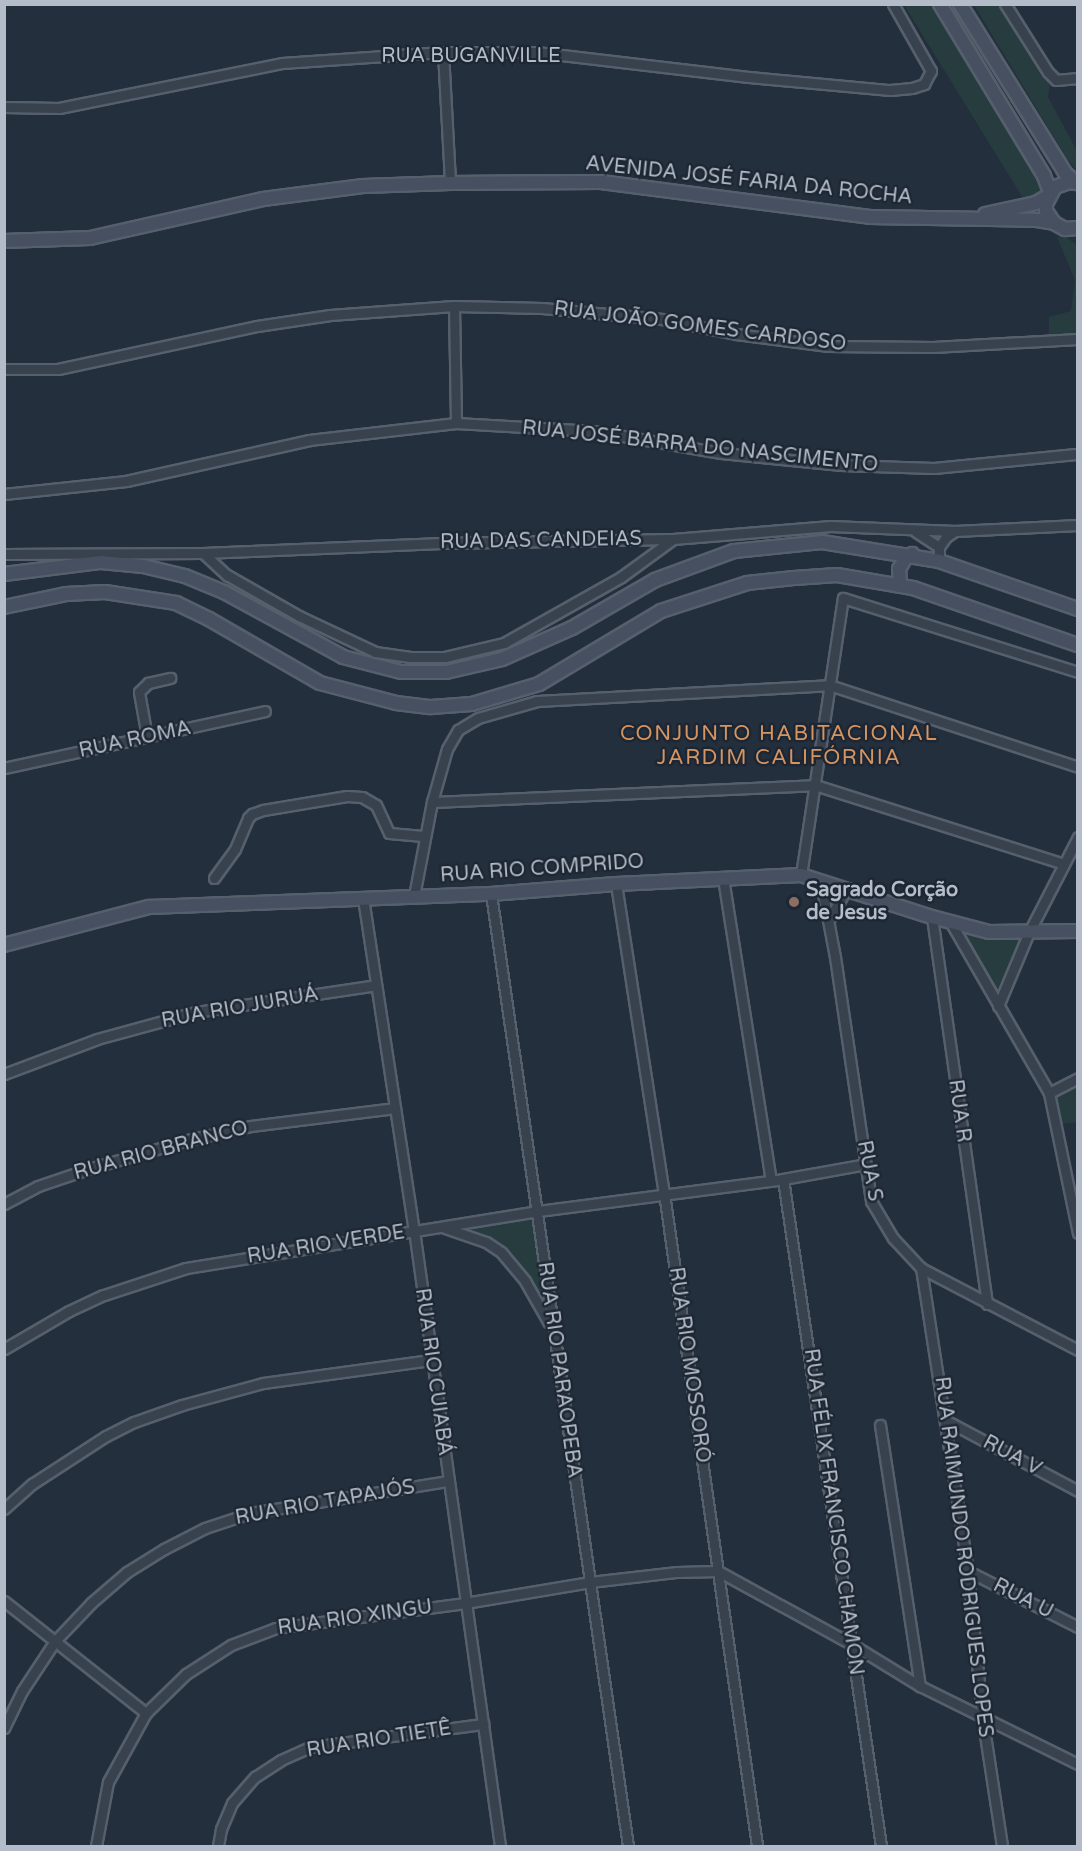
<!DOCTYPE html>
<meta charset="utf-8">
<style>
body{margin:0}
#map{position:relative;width:1082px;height:1851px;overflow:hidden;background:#242f3e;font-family:"Varela Round",sans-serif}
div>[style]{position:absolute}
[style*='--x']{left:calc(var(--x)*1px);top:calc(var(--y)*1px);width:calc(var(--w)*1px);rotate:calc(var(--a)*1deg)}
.green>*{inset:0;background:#263c3f}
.roads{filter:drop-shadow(2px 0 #565f6c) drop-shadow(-2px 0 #565f6c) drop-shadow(0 2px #565f6c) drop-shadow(0 -2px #565f6c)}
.street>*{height:9px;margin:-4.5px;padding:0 4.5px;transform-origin:4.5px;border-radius:4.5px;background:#38414e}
.secondary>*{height:12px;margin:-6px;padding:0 6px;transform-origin:6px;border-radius:6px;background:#465061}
.dots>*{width:16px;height:16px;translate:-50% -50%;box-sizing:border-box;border:3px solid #1d2633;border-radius:50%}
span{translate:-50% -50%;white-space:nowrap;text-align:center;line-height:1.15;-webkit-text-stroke:5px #1d2633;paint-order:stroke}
.street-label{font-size:20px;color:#b4bcc9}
.poi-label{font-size:20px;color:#b4bcc9;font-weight:700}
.left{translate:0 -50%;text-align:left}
.neighbourhood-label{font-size:21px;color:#d59563;letter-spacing:1.5px}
.frame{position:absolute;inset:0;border:6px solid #b4bcc9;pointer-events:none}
</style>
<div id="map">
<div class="green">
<i style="clip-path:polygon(904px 5px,933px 5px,1039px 176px,1041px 194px,1026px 203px)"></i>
<i style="clip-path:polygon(974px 5px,1001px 5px,1050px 84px,1048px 97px,1077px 151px,1077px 170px,1067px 159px)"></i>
<i style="clip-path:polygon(1057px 237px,1067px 238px,1077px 245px,1077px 333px,1049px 337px,1049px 317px,1071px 311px,1075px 280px)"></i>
<i style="clip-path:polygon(956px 927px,992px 939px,1022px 940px,993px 998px)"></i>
<i style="clip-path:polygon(1077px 1082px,1077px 1122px,1060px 1124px,1053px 1094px)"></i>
<i style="clip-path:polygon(535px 1218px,547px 1311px,527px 1277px,508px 1253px,482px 1236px,463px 1229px)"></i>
</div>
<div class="roads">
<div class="street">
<i style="--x:1005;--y:4;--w:80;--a:57.7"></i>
<i style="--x:1048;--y:72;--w:11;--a:45"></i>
<i style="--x:1056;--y:80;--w:22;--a:-5"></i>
<i style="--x:443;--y:52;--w:131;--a:86.9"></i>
<i style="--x:4;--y:107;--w:55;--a:1"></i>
<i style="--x:59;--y:108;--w:227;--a:-11.4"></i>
<i style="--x:282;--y:63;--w:161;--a:-3.9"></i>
<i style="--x:443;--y:52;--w:93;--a:0"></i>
<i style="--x:536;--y:52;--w:214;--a:6.7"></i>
<i style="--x:749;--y:77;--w:142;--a:5.3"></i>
<i style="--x:890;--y:90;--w:22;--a:-5"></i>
<i style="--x:912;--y:88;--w:13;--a:-18"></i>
<i style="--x:924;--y:84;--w:15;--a:-62"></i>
<i style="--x:931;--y:71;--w:77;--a:-119.6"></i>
<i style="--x:454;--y:306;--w:117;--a:89"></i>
<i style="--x:4;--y:369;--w:54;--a:0"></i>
<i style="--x:58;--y:369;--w:204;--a:-12.2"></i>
<i style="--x:257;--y:326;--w:74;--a:-8.6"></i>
<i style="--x:330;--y:315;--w:124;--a:-4.2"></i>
<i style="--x:454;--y:306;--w:88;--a:1.3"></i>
<i style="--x:542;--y:308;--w:121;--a:5.2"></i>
<i style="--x:662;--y:319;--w:76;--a:11.5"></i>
<i style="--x:736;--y:334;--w:93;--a:7.4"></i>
<i style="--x:828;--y:346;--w:105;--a:0.5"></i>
<i style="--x:933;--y:347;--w:145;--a:-3.2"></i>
<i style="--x:4;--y:494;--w:123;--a:-6.1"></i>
<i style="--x:126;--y:481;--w:188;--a:-12.6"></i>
<i style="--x:309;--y:440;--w:148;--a:-6.6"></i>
<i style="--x:456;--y:423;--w:138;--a:3.3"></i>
<i style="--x:594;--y:431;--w:129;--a:9.8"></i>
<i style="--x:721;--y:453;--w:121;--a:5.7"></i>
<i style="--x:841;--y:465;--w:93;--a:1.8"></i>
<i style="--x:934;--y:468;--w:145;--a:-5.6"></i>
<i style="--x:916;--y:532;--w:27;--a:33"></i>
<i style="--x:203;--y:553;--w:33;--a:43"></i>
<i style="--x:227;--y:575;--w:83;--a:29.7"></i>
<i style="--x:299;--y:616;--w:84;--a:25.3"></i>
<i style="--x:375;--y:652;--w:34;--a:8"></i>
<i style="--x:409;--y:657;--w:36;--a:0"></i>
<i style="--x:445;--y:657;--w:61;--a:-13.3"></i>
<i style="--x:504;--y:643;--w:134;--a:-29.4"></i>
<i style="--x:621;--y:577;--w:63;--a:-36"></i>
<i style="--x:4;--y:554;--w:199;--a:-0.3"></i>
<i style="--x:203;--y:553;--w:239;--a:-2.4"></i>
<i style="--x:442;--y:543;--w:231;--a:-1"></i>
<i style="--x:673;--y:539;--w:158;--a:-4.7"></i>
<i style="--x:830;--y:526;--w:125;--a:2.3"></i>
<i style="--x:955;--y:531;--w:123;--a:-2.8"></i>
<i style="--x:939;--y:561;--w:14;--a:-90"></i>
<i style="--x:939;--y:547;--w:12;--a:-55"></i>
<i style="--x:946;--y:537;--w:11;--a:-34"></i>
<i style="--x:147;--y:737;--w:46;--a:-100.1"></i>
<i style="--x:139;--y:692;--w:13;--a:-45"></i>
<i style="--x:148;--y:683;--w:23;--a:-13"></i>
<i style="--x:4;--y:768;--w:267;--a:-12.3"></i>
<i style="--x:432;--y:802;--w:383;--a:-2.5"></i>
<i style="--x:815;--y:785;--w:261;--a:17.6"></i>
<i style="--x:801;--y:875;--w:280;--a:-81.4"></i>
<i style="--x:843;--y:598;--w:246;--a:17.5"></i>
<i style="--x:214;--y:878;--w:36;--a:-54"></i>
<i style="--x:235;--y:849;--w:34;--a:-67"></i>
<i style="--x:248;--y:818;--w:6;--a:-45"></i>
<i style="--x:252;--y:814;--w:12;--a:-20"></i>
<i style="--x:263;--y:810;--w:85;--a:-9.5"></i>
<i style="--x:347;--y:796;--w:15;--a:4"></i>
<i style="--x:362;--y:797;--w:16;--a:30"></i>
<i style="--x:376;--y:805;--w:31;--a:65"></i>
<i style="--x:389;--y:833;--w:34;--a:5"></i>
<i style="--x:723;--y:878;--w:306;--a:81"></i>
<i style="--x:821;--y:883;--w:75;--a:79.3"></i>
<i style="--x:835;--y:957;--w:247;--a:81.6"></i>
<i style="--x:871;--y:1201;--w:43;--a:59.3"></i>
<i style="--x:893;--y:1238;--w:41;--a:47"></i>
<i style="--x:921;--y:1268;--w:177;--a:27.6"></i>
<i style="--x:616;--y:884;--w:313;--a:81.2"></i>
<i style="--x:664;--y:1193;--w:660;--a:81.89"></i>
<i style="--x:491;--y:894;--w:962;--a:81.81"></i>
<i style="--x:414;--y:896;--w:96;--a:-79.2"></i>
<i style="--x:432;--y:802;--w:55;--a:-74.2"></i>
<i style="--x:447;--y:749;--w:22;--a:-60"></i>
<i style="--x:458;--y:730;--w:23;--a:-31"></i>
<i style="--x:478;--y:718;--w:61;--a:-16.1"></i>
<i style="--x:537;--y:701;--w:292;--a:-3.1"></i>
<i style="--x:829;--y:685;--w:262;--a:18.2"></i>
<i style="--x:363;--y:898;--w:336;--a:81.3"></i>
<i style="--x:414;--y:1230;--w:622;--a:82.05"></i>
<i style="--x:932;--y:917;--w:391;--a:81.9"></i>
<i style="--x:829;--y:920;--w:33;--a:-61"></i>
<i style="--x:951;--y:923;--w:196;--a:60"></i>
<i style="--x:1049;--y:1093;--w:143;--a:78.3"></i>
<i style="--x:998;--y:1006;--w:80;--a:-67.3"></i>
<i style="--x:1029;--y:932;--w:107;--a:-62.7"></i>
<i style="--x:4;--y:1074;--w:99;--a:-20.6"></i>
<i style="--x:97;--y:1039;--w:103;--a:-15.3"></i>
<i style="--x:196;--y:1012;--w:182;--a:-8.5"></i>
<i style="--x:1049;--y:1093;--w:33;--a:-27"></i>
<i style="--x:783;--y:1179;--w:674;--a:81.64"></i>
<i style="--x:4;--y:1204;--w:38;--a:-28"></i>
<i style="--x:38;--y:1186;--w:53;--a:-18.8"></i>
<i style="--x:88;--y:1169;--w:104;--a:-16.2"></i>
<i style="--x:188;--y:1140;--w:65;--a:-12.5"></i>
<i style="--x:251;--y:1126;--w:145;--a:-7.1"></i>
<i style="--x:445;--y:1228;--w:43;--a:18.9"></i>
<i style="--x:486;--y:1242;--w:18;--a:34"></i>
<i style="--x:501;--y:1252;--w:38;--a:50"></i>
<i style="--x:525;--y:1281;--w:48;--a:60.3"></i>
<i style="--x:921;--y:1268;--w:307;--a:81.2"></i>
<i style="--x:968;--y:1571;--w:145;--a:84.4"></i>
<i style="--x:982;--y:1715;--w:133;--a:81.3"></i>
<i style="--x:4;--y:1349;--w:75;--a:-30.3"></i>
<i style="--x:69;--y:1311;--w:38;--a:-25"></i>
<i style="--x:104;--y:1295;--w:86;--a:-18.2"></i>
<i style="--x:186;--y:1268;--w:357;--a:-9.2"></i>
<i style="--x:538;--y:1211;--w:247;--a:-7.4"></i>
<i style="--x:783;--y:1179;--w:84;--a:-10.2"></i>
<i style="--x:947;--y:1421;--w:149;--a:28.1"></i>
<i style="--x:880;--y:1425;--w:264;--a:81.3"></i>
<i style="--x:4;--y:1509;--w:38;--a:-42"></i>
<i style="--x:32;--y:1484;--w:88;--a:-33"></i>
<i style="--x:106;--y:1436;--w:31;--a:-27"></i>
<i style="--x:134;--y:1422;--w:51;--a:-19.5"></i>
<i style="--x:182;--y:1405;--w:84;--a:-15.2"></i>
<i style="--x:263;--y:1383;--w:171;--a:-7.8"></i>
<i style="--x:968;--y:1571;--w:123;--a:27"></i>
<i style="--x:4;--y:1601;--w:181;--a:38.3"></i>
<i style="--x:4;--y:1728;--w:41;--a:-64.1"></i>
<i style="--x:22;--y:1691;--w:60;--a:-56.6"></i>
<i style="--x:55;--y:1641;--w:52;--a:-46.5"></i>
<i style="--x:91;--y:1603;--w:48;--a:-40.7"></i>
<i style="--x:127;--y:1572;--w:44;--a:-31.9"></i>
<i style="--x:164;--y:1549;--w:46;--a:-27.1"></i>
<i style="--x:205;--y:1528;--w:47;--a:-18.4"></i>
<i style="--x:250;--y:1513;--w:201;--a:-9.2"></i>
<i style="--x:96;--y:1846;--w:65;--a:-79.4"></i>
<i style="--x:108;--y:1782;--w:79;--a:-61.2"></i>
<i style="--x:146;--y:1713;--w:56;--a:-44.3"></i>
<i style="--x:186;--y:1674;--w:54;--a:-32.8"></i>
<i style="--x:231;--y:1645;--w:48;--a:-20.7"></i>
<i style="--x:276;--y:1628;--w:191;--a:-7.5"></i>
<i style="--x:465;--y:1603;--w:127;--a:-9.5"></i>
<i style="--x:590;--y:1582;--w:88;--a:-6.6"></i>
<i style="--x:677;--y:1572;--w:41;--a:-1.4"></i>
<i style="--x:718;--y:1571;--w:154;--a:28.7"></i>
<i style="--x:853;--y:1645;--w:79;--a:31.5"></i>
<i style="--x:920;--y:1686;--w:176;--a:26.3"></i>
<i style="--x:218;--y:1846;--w:17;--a:-80"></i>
<i style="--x:221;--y:1829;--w:28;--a:-67"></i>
<i style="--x:232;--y:1803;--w:35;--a:-49"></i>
<i style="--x:255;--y:1777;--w:31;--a:-33"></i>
<i style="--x:281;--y:1760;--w:32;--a:-24"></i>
<i style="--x:310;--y:1747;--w:175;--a:-7.6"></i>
</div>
<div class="secondary">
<i style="--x:940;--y:4;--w:201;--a:58.8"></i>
<i style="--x:1044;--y:176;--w:17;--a:69"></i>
<i style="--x:960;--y:4;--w:199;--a:58.1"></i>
<i style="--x:1065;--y:173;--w:16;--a:40"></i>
<i style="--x:1078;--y:183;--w:9;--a:-174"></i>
<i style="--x:1069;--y:182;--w:15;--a:160"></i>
<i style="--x:1055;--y:187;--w:19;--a:118"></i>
<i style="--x:1046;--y:204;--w:7;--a:90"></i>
<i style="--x:1046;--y:211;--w:14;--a:56"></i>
<i style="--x:1054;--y:223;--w:13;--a:29"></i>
<i style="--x:1065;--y:229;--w:13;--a:-4"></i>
<i style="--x:985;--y:214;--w:52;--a:-12.2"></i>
<i style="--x:1036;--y:203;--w:14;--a:-30"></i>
<i style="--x:4;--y:241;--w:86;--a:-2"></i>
<i style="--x:90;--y:238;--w:177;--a:-12.7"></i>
<i style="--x:263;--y:199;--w:101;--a:-7.4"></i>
<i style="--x:363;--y:186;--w:87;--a:-2"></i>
<i style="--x:450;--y:183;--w:151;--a:-0.4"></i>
<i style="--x:601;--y:182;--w:271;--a:7.4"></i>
<i style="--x:870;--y:217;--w:167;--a:1"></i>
<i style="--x:1037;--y:220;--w:17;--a:10"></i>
<i style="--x:4;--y:574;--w:98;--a:-7.1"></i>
<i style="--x:101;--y:562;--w:42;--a:5.4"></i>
<i style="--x:143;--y:566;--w:43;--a:13.4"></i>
<i style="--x:185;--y:576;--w:42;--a:22.3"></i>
<i style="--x:224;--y:592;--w:136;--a:28.6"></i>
<i style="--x:343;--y:657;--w:60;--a:14.5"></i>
<i style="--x:401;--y:672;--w:45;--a:0"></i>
<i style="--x:446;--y:672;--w:57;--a:-13.1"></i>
<i style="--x:502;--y:659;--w:77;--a:-23.9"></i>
<i style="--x:572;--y:628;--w:96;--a:-30"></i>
<i style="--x:655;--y:580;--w:84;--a:-20.2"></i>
<i style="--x:734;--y:551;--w:88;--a:-5.8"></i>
<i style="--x:822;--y:542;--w:119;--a:9.2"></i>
<i style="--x:939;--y:561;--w:147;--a:19.1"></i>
<i style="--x:900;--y:586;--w:17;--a:-93"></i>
<i style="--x:899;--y:569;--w:14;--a:-60"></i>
<i style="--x:906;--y:557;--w:7;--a:-27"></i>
<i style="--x:4;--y:607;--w:63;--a:-11.8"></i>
<i style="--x:66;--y:594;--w:39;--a:-3"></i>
<i style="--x:105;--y:592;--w:72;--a:8.8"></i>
<i style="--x:176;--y:603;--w:37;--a:26"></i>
<i style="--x:209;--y:619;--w:128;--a:30"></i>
<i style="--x:320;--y:683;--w:79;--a:14.7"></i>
<i style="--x:396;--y:703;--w:35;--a:7"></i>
<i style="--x:431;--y:707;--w:41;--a:-4.2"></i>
<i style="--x:472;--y:704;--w:70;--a:-16.6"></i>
<i style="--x:539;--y:684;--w:142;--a:-30.9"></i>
<i style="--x:661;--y:611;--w:90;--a:-18"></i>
<i style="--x:747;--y:583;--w:47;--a:-6.1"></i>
<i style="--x:794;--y:578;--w:43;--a:-4"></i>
<i style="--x:837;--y:575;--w:77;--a:9.7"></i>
<i style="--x:913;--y:588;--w:175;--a:19.1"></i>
<i style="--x:4;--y:945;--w:150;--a:-14.7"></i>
<i style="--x:149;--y:907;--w:342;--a:-2.2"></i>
<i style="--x:491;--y:894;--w:125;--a:-4.6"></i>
<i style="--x:616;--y:884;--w:185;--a:-2.8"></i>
<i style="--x:801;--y:875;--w:138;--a:17.8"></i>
<i style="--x:932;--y:917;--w:59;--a:14.7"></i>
<i style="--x:989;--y:932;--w:89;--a:-0.6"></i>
</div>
</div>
<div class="dots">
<i style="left:794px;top:902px;background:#8d6e63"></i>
</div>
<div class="street-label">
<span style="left:471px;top:56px">RUA BUGANVILLE</span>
<span style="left:749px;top:181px;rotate:6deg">AVENIDA JOSÉ FARIA DA ROCHA</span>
<span style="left:700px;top:327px;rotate:7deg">RUA JOÃO GOMES CARDOSO</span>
<span style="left:700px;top:447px;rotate:6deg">RUA JOSÉ BARRA DO NASCIMENTO</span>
<span style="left:541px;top:541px;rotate:-1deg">RUA DAS CANDEIAS</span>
<span style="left:135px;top:740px;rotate:-12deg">RUA ROMA</span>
<span style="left:542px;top:869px;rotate:-4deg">RUA RIO COMPRIDO</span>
<span style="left:240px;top:1008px;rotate:-10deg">RUA RIO JURUÁ</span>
<span style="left:959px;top:1111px;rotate:82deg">RUA R</span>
<span style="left:161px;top:1151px;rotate:-15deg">RUA RIO BRANCO</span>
<span style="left:869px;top:1171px;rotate:79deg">RUA S</span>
<span style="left:326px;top:1245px;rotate:-9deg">RUA RIO VERDE</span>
<span style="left:689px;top:1365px;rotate:82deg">RUA RIO MOSSORÓ</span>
<span style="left:559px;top:1370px;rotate:82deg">RUA RIO PARAOPEBA</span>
<span style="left:433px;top:1372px;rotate:82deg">RUA RIO CUIABÁ</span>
<span style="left:1012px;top:1456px;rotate:28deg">RUA V</span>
<span style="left:325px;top:1503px;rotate:-10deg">RUA RIO TAPAJÓS</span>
<span style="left:833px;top:1512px;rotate:82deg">RUA FÉLIX FRANCISCO CHAMON</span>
<span style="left:963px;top:1557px;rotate:83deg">RUA RAIMUNDO RODRIGUES LOPES</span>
<span style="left:1023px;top:1599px;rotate:27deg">RUA U</span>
<span style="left:355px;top:1618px;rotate:-8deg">RUA RIO XINGU</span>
<span style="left:379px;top:1740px;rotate:-9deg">RUA RIO TIETÊ</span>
</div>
<div class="poi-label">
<span class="left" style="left:806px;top:902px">Sagrado Corção<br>de Jesus</span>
</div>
<div class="neighbourhood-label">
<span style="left:779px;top:746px">CONJUNTO HABITACIONAL<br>JARDIM CALIFÓRNIA</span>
</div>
<div class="frame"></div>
</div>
